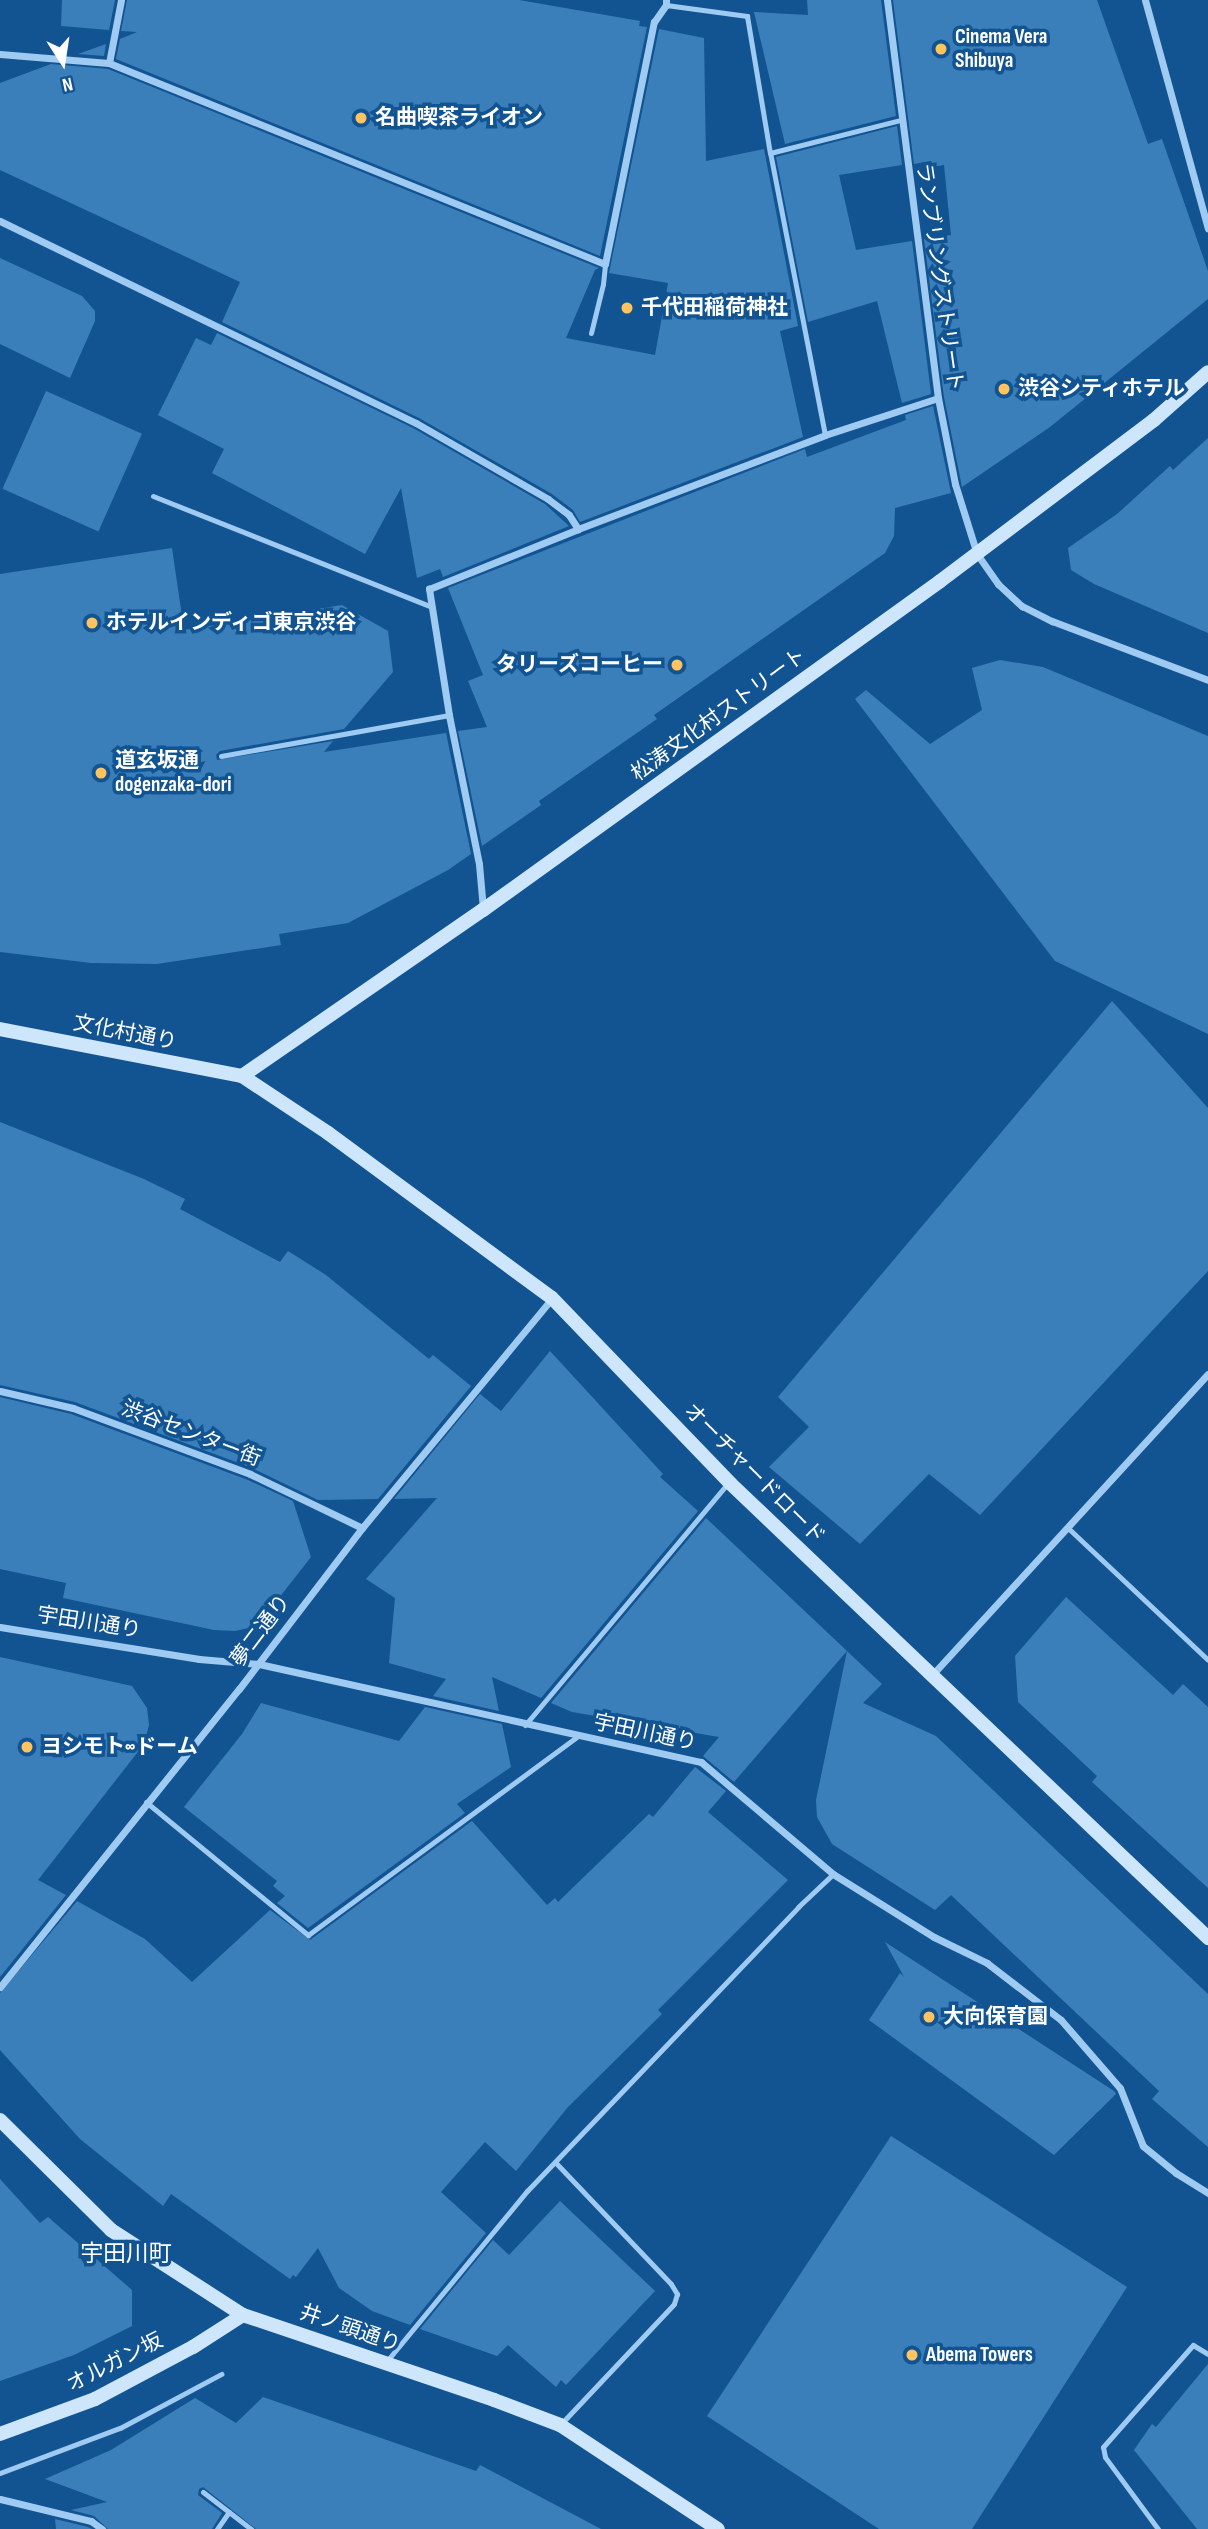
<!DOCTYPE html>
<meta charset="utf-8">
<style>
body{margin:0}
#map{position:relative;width:1208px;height:2529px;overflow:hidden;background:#125492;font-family:"Sofia Sans Condensed","Noto Sans JP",sans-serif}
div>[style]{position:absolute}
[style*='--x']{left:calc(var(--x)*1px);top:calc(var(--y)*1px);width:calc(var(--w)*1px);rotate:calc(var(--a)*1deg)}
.building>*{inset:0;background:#3b7fba;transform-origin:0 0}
.lane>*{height:5px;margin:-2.5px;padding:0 2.5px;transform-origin:2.5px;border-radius:2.5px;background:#9fcbf2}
.street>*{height:7px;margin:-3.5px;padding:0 3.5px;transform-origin:3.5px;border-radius:3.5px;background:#9fcbf2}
.secondary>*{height:14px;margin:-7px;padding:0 7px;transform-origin:7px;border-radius:7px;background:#cee6fc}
.dots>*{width:19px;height:19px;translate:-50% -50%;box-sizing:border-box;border:4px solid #125492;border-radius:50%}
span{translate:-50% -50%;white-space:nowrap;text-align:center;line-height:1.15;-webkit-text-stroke:7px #125492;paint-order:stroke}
.poi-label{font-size:21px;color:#fff;font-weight:700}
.left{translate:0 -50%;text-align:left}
.right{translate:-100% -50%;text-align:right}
.street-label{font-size:21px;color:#fff}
.neighbourhood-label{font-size:23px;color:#fff}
.north{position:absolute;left:28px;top:28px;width:70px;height:70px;-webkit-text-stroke:5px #125492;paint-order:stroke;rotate:168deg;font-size:19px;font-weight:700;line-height:28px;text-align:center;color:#fff}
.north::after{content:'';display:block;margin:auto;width:24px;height:32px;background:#fff;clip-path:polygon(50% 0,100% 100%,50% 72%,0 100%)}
</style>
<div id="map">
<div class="building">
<i style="clip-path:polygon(62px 0,115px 0,109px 30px,61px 26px)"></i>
<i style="clip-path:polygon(127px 0,519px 0,640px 21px,639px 26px,647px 27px,600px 256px,116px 59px,120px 39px,137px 32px,121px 31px)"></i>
<i style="clip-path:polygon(807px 0,881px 0,896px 116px,785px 144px,754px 12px,808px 15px)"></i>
<i style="clip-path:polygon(893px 0,1097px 0,1148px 144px,1162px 139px,1208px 271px,1208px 299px,1050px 427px,962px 487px,944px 397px,924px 239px,951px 235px,944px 165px,932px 167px,931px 161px,914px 164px)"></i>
<i style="clip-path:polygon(659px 29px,704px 38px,706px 161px,764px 149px,798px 326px,780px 331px,803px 437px,580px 522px,573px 510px,552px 494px,419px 418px,222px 322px,240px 282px,0 170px,0 83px,51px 64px,108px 69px,599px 268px,595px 270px,566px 338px,655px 355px,668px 283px,609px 273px)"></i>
<i style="clip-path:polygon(106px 44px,104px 56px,78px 54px)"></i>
<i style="clip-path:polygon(897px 126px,902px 165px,839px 175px,856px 250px,912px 241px,931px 394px,902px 403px,877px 301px,808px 322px,776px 157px)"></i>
<i style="clip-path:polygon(0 258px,82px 296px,95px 311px,95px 321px,70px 378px,0 344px)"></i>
<i style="clip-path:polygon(217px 333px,413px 428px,545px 504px,569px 526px,443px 577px,440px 569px,417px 578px,401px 488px,365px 554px,212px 473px,224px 449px,158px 415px,196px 338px,211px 345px)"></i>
<i style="left:46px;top:391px;width:105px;height:107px;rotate:24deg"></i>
<i style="clip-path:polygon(933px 406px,951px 493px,895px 508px,894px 536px,885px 553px,654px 715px,657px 719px,539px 801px,541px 805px,482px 846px,458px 731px,487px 727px,468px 681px,483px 675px,448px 588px,805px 449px,807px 457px,906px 420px,905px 415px)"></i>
<i style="clip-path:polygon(1208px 438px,1208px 633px,1094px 584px,1071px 570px,1068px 548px,1117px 514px,1170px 466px,1173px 470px)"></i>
<i style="clip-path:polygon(172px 548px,184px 630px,342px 605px,388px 631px,393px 672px,344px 729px,220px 751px,216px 755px,217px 760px,333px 741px,324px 752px,446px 733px,471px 854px,448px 870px,348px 923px,279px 934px,281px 945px,157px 964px,91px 963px,0 952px,0 574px)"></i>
<i style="clip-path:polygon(1000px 660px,1043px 667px,1208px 736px,1208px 1034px,1055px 961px,855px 699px,866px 690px,930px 744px,982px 710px,972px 668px)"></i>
<i style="clip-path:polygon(1112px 1001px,1208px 1108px,1208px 1271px,980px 1515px,929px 1474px,860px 1544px,769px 1467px,809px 1427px,778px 1397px)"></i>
<i style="clip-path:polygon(0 1122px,144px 1179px,185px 1199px,180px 1209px,280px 1262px,288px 1251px,326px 1275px,429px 1359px,433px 1355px,471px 1386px,378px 1499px,318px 1500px,252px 1468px,75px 1402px,0 1385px)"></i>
<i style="clip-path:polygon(550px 1351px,663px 1474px,660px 1477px,698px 1511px,541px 1698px,492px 1677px,499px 1711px,433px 1696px,446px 1679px,389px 1663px,395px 1598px,366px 1579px,437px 1498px,394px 1499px,480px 1394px,501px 1411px)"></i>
<i style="clip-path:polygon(0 1397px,71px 1414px,248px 1480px,293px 1501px,311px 1557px,264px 1617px,253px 1627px,235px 1631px,214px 1630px,63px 1598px,66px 1583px,0 1569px)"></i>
<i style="clip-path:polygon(706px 1518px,847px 1651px,734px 1782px,703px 1756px,719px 1737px,572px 1712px,551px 1703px)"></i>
<i style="clip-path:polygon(1066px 1597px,1173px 1695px,1183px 1684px,1208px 1707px,1208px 1888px,1092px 1782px,1097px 1776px,1018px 1702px,1015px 1656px)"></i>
<i style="clip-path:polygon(847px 1651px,882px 1684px,863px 1703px,936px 1736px,1208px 1994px,1208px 2147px,1152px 2099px,1159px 2091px,951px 1895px,935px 1910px,832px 1844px,817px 1817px,816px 1800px)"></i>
<i style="clip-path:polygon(0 1657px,132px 1686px,147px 1708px,149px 1725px,144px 1744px,38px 1880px,66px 1895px,0 1977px)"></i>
<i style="clip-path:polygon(261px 1703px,399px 1741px,425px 1707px,502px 1724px,511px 1767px,457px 1804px,465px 1813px,308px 1928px,277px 1903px,285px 1896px,273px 1886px,277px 1881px,184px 1807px,242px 1734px)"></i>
<i style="clip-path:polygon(695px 1767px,726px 1791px,708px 1812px,788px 1880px,658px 2010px,662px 2014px,568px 2107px,516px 2171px,485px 2142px,441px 2192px,486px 2233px,410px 2325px,372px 2311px,339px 2288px,318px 2248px,296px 2277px,293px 2275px,290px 2279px,171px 2194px,163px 2206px,80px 2139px,0 2050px,0 1993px,77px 1901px,145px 1939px,192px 1982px,270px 1910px,310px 1940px,472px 1821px,547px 1905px,555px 1898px,558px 1902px,649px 1814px,653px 1817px)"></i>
<i style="clip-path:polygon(885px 1942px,1114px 2091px,1116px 2094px,1054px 2155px,869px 2020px,900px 1973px,904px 1977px)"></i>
<i style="clip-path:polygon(891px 2136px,1127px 2287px,972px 2529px,879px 2529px,707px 2416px)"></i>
<i style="clip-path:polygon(0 2179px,40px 2223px,48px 2217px,132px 2290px,132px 2326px,74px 2355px,0 2381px)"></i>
<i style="clip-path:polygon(560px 2201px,655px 2291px,566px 2385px,561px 2380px,556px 2387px,508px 2345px,497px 2356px,420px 2329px,493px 2240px,509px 2255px)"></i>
<i style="clip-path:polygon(1208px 2364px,1208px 2529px,1197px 2529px,1134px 2450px,1152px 2424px,1156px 2427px)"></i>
<i style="clip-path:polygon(263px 2397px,476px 2471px,480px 2465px,601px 2529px,256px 2529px,203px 2487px,199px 2489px,198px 2495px,222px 2513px,212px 2529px,108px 2529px,94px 2516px,71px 2510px,107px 2502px,45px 2479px,111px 2450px,195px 2398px,236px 2423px)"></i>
<i style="clip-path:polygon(55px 2519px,88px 2527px,92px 2529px,56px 2529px)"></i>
</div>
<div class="lane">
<i style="--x:666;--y:5;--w:82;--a:7.7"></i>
<i style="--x:747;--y:16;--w:139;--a:80.5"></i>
<i style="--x:591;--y:333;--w:50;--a:-76.2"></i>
<i style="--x:603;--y:284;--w:20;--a:-84"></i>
<i style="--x:825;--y:435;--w:287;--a:-101"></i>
<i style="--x:770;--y:153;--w:134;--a:-14.2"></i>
<i style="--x:153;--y:496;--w:300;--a:21.7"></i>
<i style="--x:221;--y:756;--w:232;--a:-10.2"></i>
<i style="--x:1068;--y:1528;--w:192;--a:43.3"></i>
<i style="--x:525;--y:1725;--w:316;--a:-50"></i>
<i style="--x:146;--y:1802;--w:210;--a:39.4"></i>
<i style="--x:308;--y:1935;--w:335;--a:-36.4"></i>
<i style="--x:555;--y:2162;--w:168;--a:46.4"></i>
<i style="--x:671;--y:2284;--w:12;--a:59"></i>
<i style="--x:677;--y:2294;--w:10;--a:107"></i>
<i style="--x:674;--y:2304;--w:166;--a:133.3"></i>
<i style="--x:386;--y:2362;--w:222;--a:-50.5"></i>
<i style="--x:527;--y:2191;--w:393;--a:-46.3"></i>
<i style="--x:798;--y:1907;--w:48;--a:-43.3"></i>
<i style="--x:0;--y:2473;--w:128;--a:-20.6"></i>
<i style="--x:120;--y:2428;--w:115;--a:-28.1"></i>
<i style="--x:203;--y:2492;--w:61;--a:37.6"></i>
<i style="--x:217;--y:2529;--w:21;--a:-55"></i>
<i style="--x:1158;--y:2529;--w:89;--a:-126.4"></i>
<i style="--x:1105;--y:2457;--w:10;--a:-101"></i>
<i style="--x:1103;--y:2447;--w:136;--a:-48.6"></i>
<i style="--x:1193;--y:2345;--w:17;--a:31"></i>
</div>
<div class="street">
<i style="--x:121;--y:0;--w:64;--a:100.8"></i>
<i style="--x:109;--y:63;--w:535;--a:22.06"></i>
<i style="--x:605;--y:264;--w:247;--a:-78.6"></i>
<i style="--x:654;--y:22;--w:21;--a:-55"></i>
<i style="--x:666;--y:5;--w:5;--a:-90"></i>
<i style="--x:887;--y:0;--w:401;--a:82.7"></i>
<i style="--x:938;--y:398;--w:88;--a:78.8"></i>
<i style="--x:955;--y:484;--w:73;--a:72.6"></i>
<i style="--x:977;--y:554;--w:37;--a:55"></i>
<i style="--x:998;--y:584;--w:33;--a:43"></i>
<i style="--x:1022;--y:606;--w:34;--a:27"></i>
<i style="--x:1052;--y:621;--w:167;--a:20.7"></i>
<i style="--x:1145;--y:0;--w:237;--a:74.6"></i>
<i style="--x:0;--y:54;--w:109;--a:4.7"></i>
<i style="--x:0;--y:221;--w:462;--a:25.9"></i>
<i style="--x:416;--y:423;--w:152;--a:29.9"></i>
<i style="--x:548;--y:499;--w:26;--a:37"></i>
<i style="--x:569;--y:515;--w:17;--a:57"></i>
<i style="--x:483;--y:909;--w:45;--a:-95.1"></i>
<i style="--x:479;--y:864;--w:152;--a:-101.4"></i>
<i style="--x:449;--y:715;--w:128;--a:-99"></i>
<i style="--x:429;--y:589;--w:161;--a:-21.9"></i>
<i style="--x:578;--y:529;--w:264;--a:-20.8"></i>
<i style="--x:825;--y:435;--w:119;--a:-18.1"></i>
<i style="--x:0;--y:1391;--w:75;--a:13.1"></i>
<i style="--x:73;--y:1408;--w:189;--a:20.4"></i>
<i style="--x:250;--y:1474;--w:124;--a:25.7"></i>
<i style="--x:0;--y:1627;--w:202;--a:9.1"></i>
<i style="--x:199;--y:1659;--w:60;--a:4.8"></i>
<i style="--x:259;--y:1664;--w:453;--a:12.5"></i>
<i style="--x:701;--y:1762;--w:173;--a:40.3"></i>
<i style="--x:833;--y:1874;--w:119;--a:32"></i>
<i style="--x:934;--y:1937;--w:59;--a:26.1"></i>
<i style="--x:987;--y:1963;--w:93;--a:37.6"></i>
<i style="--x:1061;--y:2020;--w:90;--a:49.1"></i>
<i style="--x:1120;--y:2088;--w:62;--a:68.4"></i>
<i style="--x:1143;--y:2146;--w:43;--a:39.3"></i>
<i style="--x:1176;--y:2173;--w:38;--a:32"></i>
<i style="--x:932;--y:1675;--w:408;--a:-47.5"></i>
<i style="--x:0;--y:1987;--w:382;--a:-51.3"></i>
<i style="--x:239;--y:1689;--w:203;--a:-52.6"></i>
<i style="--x:362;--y:1528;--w:298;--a:-50.4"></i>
<i style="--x:0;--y:2499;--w:94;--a:13.6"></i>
<i style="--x:91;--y:2521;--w:14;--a:36"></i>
</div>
<div class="secondary">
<i style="--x:0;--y:1029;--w:247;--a:11"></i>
<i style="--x:242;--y:1076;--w:103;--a:33.5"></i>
<i style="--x:328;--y:1133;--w:278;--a:36.4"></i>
<i style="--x:552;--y:1298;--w:258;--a:46.1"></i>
<i style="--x:731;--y:1484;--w:659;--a:43.58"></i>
<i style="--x:242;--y:1076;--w:293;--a:-34.6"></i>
<i style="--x:483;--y:910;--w:562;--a:-35.73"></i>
<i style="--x:939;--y:582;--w:269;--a:-37"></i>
<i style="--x:1154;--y:420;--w:72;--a:-41.6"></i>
<i style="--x:0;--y:2120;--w:156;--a:44.7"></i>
<i style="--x:111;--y:2230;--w:157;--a:32.8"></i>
<i style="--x:243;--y:2315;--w:265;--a:18.7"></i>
<i style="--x:494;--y:2400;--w:71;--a:20.7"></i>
<i style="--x:560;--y:2425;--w:189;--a:33.4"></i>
<i style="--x:0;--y:2434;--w:101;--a:-20.2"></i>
<i style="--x:95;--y:2399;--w:111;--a:-28"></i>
<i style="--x:193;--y:2347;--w:59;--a:-32.6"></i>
</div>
<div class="dots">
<i style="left:941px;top:49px;background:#ffc460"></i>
<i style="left:361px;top:118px;background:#ffc460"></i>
<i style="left:627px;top:308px;background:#ffc460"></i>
<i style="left:1004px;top:389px;background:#ffc460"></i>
<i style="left:92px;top:623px;background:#ffc460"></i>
<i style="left:677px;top:665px;background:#ffc460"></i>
<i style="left:101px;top:773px;background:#ffc460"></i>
<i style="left:27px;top:1747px;background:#ffc460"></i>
<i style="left:929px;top:2017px;background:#ffc460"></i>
<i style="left:912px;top:2355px;background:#ffc460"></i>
</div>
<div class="poi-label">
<span class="left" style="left:955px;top:49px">Cinema Vera<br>Shibuya</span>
<span class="left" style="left:375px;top:118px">名曲喫茶ライオン</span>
<span class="left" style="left:641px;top:308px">千代田稲荷神社</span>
<span class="left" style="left:1018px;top:389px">渋谷シティホテル</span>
<span class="left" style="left:106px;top:623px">ホテルインディゴ東京渋谷</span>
<span class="right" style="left:663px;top:665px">タリーズコーヒー</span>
<span class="left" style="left:115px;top:773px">道玄坂通<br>dogenzaka-dori</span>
<span class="left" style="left:41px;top:1747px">ヨシモト∞ドーム</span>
<span class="left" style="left:943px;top:2017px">大向保育園</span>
<span class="left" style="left:926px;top:2355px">Abema Towers</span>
</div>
<div class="street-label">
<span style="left:939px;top:277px;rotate:82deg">ランブリングストリート</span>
<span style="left:719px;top:715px;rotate:-36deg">松涛文化村ストリート</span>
<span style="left:125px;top:1033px;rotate:11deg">文化村通り</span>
<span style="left:191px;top:1434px;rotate:21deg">渋谷センター街</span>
<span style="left:754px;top:1474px;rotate:45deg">オーチャードロード</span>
<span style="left:89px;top:1623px;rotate:9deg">宇田川通り</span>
<span style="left:261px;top:1631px;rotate:-53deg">夢二通り</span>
<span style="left:645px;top:1733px;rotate:12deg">宇田川通り</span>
<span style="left:350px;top:2329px;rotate:19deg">井ノ頭通り</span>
<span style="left:115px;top:2363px;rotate:-27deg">オルガン坂</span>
</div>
<div class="neighbourhood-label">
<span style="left:126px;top:2254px">宇田川町</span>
</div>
<div class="north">N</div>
</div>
